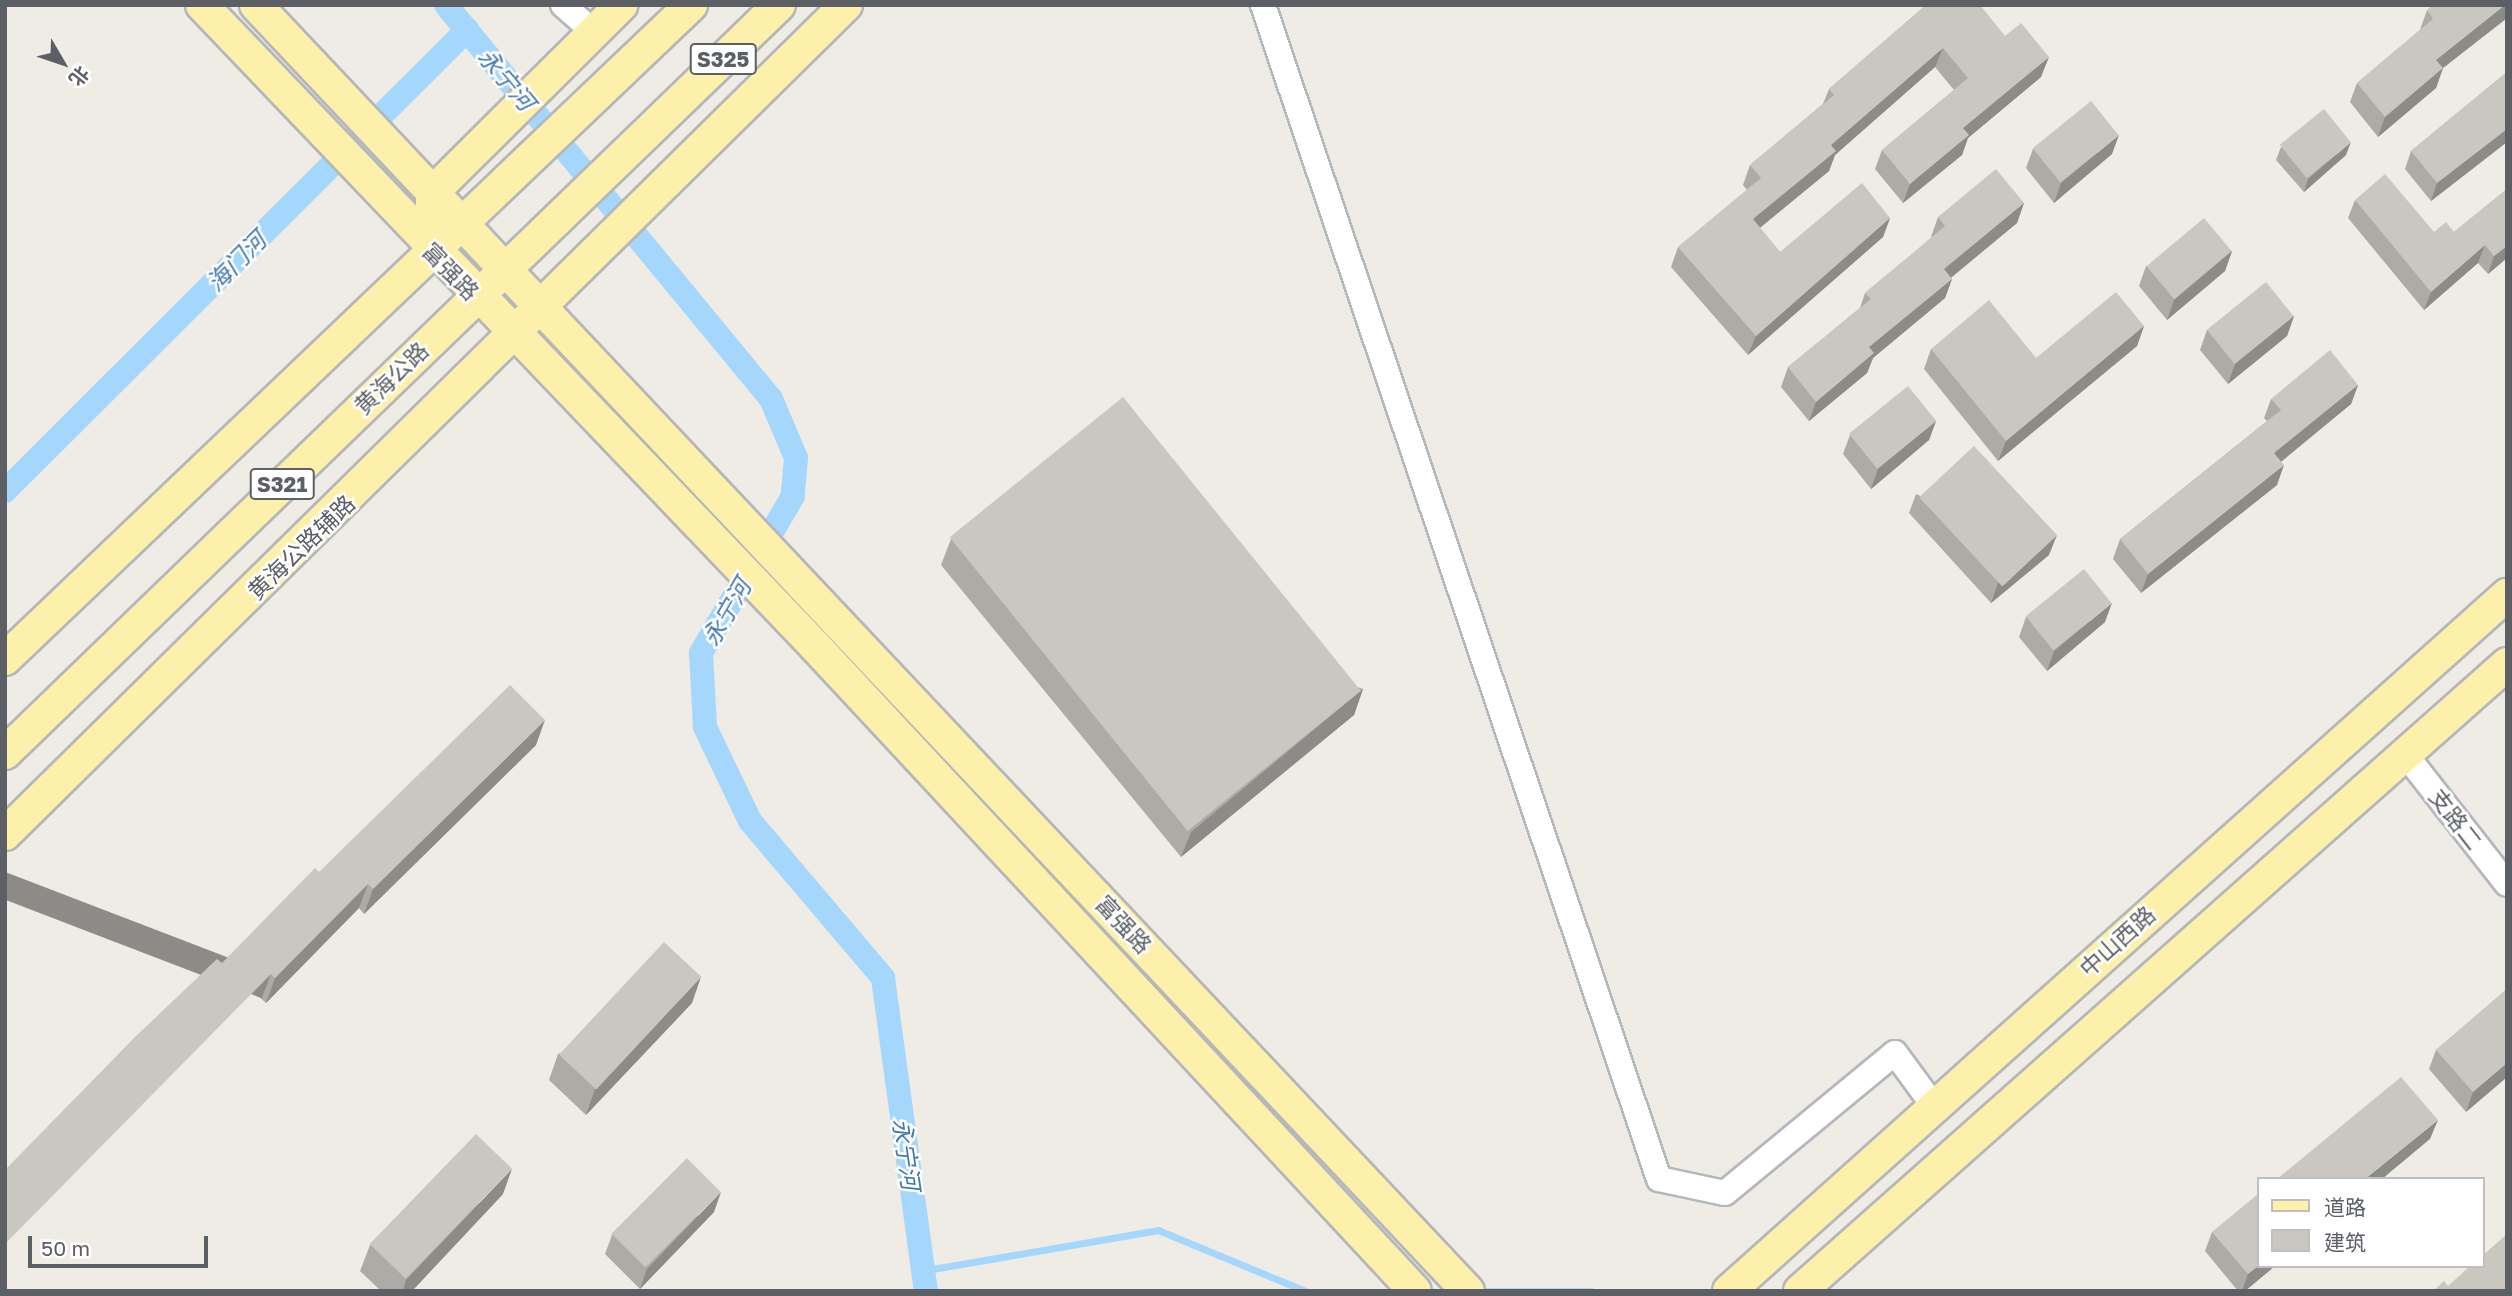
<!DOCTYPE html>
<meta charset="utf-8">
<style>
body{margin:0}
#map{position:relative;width:2512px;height:1296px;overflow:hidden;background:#eeece4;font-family:"Golos Text","Noto Sans SC",sans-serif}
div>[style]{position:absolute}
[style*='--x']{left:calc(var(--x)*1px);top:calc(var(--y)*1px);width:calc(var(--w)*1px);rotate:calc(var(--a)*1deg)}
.stream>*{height:7px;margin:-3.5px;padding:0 3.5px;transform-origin:3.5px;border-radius:3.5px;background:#a5d7fd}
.canal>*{height:24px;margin:-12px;padding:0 12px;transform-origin:12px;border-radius:12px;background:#a5d7fd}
.roads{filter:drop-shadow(2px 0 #b4b7bb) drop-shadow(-2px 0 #b4b7bb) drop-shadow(0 2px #b4b7bb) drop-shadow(0 -2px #b4b7bb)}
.minor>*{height:24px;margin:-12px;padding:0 12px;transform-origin:12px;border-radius:12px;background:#fff}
.major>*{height:32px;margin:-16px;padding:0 16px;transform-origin:16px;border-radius:16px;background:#fdf0aa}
.wall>*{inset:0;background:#aeaba6}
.shaded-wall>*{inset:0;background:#8d8b87;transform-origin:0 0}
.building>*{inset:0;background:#cac7c1;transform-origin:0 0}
span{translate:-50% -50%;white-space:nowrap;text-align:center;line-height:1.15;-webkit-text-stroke:5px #fff;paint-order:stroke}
.shield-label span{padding:2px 5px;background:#fff;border:2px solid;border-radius:5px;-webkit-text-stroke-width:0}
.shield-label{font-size:21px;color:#5c6064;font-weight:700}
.street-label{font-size:23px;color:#5c6064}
.water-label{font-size:24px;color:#4278af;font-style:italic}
.frame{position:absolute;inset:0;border:7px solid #5c6064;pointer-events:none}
.legend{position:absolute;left:2257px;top:1177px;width:228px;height:91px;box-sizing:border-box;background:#fff;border:2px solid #bebfc1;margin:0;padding:9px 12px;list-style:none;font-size:21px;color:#5c6064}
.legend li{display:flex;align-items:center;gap:14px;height:35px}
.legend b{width:35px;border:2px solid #bebfc1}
.north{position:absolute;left:28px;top:28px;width:70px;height:70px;-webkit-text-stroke:5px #fff;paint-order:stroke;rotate:129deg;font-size:19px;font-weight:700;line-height:28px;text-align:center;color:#5c6064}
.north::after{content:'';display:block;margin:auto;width:24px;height:32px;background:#5c6064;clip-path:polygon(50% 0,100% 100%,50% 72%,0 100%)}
.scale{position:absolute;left:28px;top:1236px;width:180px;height:32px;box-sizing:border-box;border:4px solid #5c6064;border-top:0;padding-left:9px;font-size:21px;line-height:24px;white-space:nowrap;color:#5c6064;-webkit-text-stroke:5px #fff;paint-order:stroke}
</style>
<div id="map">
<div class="stream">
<i style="--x:921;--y:1271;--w:241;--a:-9.8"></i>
<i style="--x:1158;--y:1230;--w:159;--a:22.5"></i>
<i style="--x:1477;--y:1291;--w:114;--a:0"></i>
</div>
<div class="canal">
<i style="--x:446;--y:5;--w:511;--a:50.48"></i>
<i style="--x:771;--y:399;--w:64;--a:67"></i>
<i style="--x:796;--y:458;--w:38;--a:95"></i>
<i style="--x:793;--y:496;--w:182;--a:120.4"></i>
<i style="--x:701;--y:653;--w:74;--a:86.9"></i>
<i style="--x:705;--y:727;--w:104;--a:64.4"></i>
<i style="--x:750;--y:821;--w:206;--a:49.7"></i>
<i style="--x:883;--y:978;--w:316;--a:82.2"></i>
<i style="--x:5;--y:491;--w:653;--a:-44.94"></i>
</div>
<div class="roads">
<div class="minor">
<i style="--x:563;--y:5;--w:41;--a:41.1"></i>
<i style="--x:1263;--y:5;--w:1239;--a:71.36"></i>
<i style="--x:1659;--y:1179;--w:67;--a:12"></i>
<i style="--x:1725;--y:1193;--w:220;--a:-39.5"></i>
<i style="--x:1895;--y:1053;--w:64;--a:53.8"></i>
<i style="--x:2405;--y:754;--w:165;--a:51.9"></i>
</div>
<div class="major">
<i style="--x:202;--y:5;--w:886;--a:46.28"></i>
<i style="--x:814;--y:645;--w:882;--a:47.07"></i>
<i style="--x:256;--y:5;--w:1767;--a:46.7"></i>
<i style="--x:432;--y:212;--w:19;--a:-90"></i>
<i style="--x:432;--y:193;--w:267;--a:-44.8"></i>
<i style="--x:5;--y:659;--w:948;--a:-43.63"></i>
<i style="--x:5;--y:753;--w:1076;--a:-44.02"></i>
<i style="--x:5;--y:834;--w:1181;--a:-44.59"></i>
<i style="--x:1729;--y:1291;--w:1044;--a:-41.82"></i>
<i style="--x:1800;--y:1291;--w:945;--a:-41.57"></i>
</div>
</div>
<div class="wall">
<i style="clip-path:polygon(1926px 5px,2005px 36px,2041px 77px,1968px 138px,1962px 155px,1903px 203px,1875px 169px,1882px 150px,1954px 90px,1935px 67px,1835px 155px,1829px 171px,1760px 228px,1780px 252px,1890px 218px,1883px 237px,1748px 355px,1671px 267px,1678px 247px,1747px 190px,1743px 185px,1750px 165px,1823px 104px,1829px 89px)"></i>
<i style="clip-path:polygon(2507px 5px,2507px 18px,2443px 68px,2436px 88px,2378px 137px,2350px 102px,2357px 83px,2420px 30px,2427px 10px)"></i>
<i style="clip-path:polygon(2507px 72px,2507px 142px,2431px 201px,2405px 169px,2411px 151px)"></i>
<i style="clip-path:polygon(2281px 147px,2346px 155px,2304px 192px,2276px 160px)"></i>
<i style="clip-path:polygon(2033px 149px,2112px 154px,2054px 203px,2026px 168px)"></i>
<i style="clip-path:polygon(2507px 189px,2507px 258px,2488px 274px,2478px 263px,2424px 310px,2348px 218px,2355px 200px,2434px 232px,2454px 232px)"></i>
<i style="clip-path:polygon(2024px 203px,2017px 223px,1951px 278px,1952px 279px,1945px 298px,1873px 358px,1867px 373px,1809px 421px,1781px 387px,1788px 367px,1860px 308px,1865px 293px,1932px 238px,1931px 237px,1938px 217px)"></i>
<i style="clip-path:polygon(2232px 251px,2225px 271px,2167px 320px,2139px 286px,2146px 266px)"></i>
<i style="clip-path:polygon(2294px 316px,2287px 336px,2228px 384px,2200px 350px,2207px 330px)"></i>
<i style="clip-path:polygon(2144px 326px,2137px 346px,1998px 461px,1924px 369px,1931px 349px,2036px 358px)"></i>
<i style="clip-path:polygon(2358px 385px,2351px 404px,2281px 462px,2277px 485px,2141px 593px,2113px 559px,2120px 539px,2267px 421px,2264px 418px,2271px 399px)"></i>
<i style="clip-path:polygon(1936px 421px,1929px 440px,1871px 489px,1843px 454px,1850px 435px)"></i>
<i style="clip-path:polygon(1916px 494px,2049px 555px,1991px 603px,1909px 513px)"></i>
<i style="clip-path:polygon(951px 539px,1363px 689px,1354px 715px,1181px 857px,941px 565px)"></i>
<i style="clip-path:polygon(2026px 617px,2105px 622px,2047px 671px,2019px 637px)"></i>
<i style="clip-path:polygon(536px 745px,364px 914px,359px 908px,266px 1003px,222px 963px,319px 872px)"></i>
<i style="clip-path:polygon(2507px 989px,2507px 1077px,2466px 1112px,2429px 1069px,2436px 1050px)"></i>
<i style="clip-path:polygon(692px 1003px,586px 1115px,549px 1080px,558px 1054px)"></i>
<i style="clip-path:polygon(503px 1194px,412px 1291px,381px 1291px,360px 1271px,370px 1245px)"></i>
<i style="clip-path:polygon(714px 1212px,640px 1289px,605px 1254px,612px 1235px)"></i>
<i style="clip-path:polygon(2212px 1232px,2258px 1266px,2275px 1266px,2245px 1291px,2238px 1291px,2205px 1251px)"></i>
</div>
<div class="shaded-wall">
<i style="clip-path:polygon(2505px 5px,2507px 5px,2507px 18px,2443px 68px,2436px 88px,2378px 137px,2385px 117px,2436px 60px)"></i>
<i style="clip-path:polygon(1943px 48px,1935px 67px,1835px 155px,1829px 171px,1746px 239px,1753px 219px,1831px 145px)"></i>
<i style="clip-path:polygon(2049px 57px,2041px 77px,1968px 138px,1962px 155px,1903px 203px,1910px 184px,1963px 128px)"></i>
<i style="clip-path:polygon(2507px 129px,2507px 142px,2431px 201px,2437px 183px)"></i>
<i style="clip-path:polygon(2119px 135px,2112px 154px,2054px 203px,2061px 183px)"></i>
<i style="clip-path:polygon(2351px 142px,2346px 155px,2304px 192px,2308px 179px)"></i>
<i style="clip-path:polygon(2024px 203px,2017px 223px,1937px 289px,1944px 269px)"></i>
<i style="clip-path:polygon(1890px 218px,1883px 237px,1748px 355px,1756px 336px)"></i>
<i style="clip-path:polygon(2485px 245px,2478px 263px,2424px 310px,2431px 292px)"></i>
<i style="clip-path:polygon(2507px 246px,2507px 258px,2488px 274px,2494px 256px)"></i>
<i style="clip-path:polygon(2232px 251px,2225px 271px,2167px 320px,2174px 300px)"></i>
<i style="clip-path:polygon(1952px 279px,1945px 298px,1873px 358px,1867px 373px,1809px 421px,1816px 402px,1869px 347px)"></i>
<i style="clip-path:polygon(2294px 316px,2287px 336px,2228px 384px,2235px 364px)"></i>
<i style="clip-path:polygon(2144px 326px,2137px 346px,1998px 461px,2006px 441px)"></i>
<i style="clip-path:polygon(2358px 385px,2351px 404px,2267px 473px,2274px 453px)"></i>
<i style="clip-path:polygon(1936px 421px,1929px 440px,1871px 489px,1878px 469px)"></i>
<i style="clip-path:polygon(2284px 465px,2277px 485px,2141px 593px,2148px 574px)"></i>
<i style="clip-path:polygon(2057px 535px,2049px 555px,1991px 603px,1998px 583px)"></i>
<i style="clip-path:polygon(2112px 603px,2105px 622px,2047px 671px,2054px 651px)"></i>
<i style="clip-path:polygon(1363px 689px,1354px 715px,1181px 857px,1191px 832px)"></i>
<i style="clip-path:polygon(545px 720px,536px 745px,364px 914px,373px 889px)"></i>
<i style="clip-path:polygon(368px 884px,359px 908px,266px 1003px,275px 978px)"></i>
<i style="left:271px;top:974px;width:26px;height:379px;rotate:111deg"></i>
<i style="clip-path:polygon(701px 977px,692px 1003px,586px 1115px,595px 1089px)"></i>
<i style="clip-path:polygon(2507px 1063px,2507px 1077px,2466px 1112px,2473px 1092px)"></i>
<i style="clip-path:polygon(2438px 1120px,2430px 1139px,2382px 1179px,2365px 1179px)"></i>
<i style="clip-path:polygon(512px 1169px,503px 1194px,412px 1291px,403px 1291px,406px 1280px)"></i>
<i style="clip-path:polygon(721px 1192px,714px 1212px,640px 1289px,647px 1269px)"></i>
<i style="clip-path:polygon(2258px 1266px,2275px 1266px,2245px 1291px,2242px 1291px,2248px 1274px)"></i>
</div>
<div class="building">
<i style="clip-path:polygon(1926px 5px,1980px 5px,2005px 36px,2021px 23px,2049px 57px,1963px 128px,1969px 135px,1910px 184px,1882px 150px,1968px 78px,1943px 48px,1831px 145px,1836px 151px,1753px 219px,1780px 252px,1862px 183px,1890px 218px,1756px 336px,1678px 247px,1761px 178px,1750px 165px,1834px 95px,1829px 89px)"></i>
<i style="clip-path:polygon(2433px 5px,2505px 5px,2436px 60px,2443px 68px,2385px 117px,2357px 83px,2433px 19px,2427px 10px)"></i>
<i style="clip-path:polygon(2507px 72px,2507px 129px,2437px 183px,2411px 151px)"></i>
<i style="left:2091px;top:101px;width:44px;height:75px;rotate:51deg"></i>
<i style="left:2324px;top:109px;width:43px;height:57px;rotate:51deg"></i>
<i style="clip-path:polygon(1996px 169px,2024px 203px,1944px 269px,1952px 279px,1869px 347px,1874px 353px,1816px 402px,1788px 367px,1871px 299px,1865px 293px,1945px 226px,1938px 217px)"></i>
<i style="clip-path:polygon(2385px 174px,2434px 232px,2446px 222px,2454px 232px,2507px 189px,2507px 246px,2494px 256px,2485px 245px,2431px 292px,2355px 200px)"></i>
<i style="left:2204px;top:218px;width:43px;height:75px;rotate:50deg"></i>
<i style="left:2266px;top:282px;width:44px;height:76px;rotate:51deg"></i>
<i style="clip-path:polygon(2116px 292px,2144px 326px,2006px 441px,1931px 349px,1989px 300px,2036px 358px)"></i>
<i style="clip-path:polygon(2330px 350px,2358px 385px,2274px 453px,2284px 465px,2148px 574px,2120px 539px,2281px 410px,2271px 399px)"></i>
<i style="left:1908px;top:386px;width:45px;height:76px;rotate:51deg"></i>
<i style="left:1123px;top:397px;width:378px;height:223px;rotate:51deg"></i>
<i style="left:1974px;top:446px;width:122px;height:75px;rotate:47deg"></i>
<i style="left:2084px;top:569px;width:44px;height:75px;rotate:51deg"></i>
<i style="clip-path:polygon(510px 685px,545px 720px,373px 889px,368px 884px,275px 978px,271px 974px,5px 1244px,5px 1170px,134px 1038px,217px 959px,222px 963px,315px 868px,319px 872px)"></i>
<i style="left:664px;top:942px;width:51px;height:154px;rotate:43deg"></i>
<i style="clip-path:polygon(2507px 989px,2507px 1063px,2473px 1092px,2436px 1050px)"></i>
<i style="clip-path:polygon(2401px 1077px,2438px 1120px,2365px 1179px,2277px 1179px)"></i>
<i style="left:476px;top:1134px;width:50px;height:153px;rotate:44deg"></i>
<i style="left:687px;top:1158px;width:48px;height:107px;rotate:45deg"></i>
<i style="clip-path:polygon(2258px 1194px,2258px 1266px,2248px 1274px,2212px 1232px)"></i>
<i style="clip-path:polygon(2507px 1234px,2507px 1291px,2433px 1291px,2444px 1281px,2448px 1286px,2470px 1266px,2482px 1266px,2482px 1256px)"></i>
</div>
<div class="shield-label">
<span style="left:723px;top:59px">S325</span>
<span style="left:282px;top:484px">S321</span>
</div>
<div class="street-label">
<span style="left:451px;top:271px;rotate:46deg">富强路</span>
<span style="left:391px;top:378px;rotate:-44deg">黄海公路</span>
<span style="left:301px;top:547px;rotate:-44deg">黄海公路辅路</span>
<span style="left:2456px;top:819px;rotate:52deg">支路二</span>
<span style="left:1124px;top:924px;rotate:47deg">富强路</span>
<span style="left:2117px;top:941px;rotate:-42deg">中山西路</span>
</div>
<div class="water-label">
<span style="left:507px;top:79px;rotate:50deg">永宁河</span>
<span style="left:236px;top:261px;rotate:-45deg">海门河</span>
<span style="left:726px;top:612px;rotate:-60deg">永宁河</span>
<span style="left:907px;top:1154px;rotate:82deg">永宁河</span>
</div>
<div class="frame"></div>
<ul class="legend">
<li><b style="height:9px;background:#fdf0aa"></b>道路</li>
<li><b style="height:19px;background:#cac7c1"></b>建筑</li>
</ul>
<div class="north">北</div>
<div class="scale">50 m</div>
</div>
